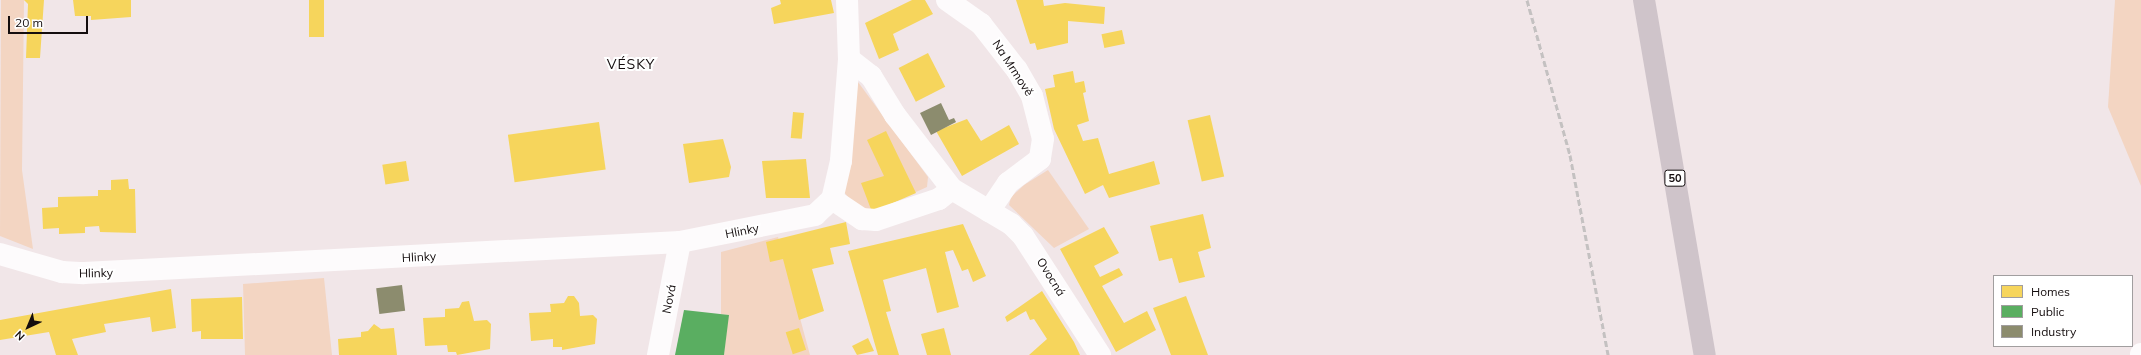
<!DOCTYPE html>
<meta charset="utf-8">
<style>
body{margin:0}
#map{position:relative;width:2141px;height:355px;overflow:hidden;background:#f1e6e8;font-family:Mulish,sans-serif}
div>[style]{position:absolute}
.green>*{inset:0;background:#f3d5c2}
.homes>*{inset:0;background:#f6d55c;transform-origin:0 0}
.public>*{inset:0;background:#5aae61}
.industry>*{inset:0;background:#8c8c6e;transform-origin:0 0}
.minor>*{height:22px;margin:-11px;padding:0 11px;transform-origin:11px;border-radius:11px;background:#fdfbfc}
.major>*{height:22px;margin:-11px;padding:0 11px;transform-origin:11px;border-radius:11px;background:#cfc4ca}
.rail>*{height:3px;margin-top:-1.5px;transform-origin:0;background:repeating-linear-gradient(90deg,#c4c1c1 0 6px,transparent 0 9px)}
span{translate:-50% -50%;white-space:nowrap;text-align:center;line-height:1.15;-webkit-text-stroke:4px #fff;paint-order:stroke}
.shield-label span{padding:1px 3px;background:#fff;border:1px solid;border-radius:3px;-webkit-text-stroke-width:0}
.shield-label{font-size:11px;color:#140d0e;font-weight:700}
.street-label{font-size:12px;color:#140d0e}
.quarter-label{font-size:14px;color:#140d0e;letter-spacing:1px}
.legend{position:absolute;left:1993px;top:275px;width:140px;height:72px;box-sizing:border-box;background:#fff;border:1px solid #a19e9f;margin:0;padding:5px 7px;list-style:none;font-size:12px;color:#140d0e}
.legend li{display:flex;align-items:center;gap:8px;height:20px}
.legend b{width:20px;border:1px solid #a19e9f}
.north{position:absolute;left:8px;top:307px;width:40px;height:40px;-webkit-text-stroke:3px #fff;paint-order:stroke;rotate:224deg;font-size:11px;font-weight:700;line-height:16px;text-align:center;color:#140d0e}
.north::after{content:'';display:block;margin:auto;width:14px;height:18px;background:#140d0e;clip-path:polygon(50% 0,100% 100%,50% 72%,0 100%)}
.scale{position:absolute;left:8px;top:16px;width:80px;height:18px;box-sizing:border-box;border:2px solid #140d0e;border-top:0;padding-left:5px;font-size:12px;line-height:14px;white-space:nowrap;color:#140d0e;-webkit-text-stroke:3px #fff;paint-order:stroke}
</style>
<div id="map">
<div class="green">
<div style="clip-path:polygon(1px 0,24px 0,22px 170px,33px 249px,0 236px)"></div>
<div style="clip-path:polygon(2115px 0,2141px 0,2141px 186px,2108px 107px)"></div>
<div style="clip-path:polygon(858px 82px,928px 177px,927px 187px,872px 212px,854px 205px,844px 192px)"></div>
<div style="clip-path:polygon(1048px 170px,1089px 229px,1054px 248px,1009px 205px,1011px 197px,1024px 185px)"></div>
<div style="clip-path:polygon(778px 237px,810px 355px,724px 355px,728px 315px,721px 314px,721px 252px)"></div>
<div style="clip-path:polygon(324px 278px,332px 355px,245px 355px,243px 284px)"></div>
</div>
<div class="homes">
<div style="clip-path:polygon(24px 0,44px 0,40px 58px,26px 58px,28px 4px)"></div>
<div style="clip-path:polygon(73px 0,131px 0,131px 17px,91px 20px,91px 16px,75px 16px)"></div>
<div style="left:309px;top:0;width:15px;height:37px"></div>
<div style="clip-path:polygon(780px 0,831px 0,834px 13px,774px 24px,771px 8px,781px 4px)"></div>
<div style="clip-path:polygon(912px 0,925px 0,933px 14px,893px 34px,899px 50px,879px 59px,865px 23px)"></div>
<div style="clip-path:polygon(1016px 0,1043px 0,1044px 6px,1065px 3px,1105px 7px,1104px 24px,1068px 21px,1068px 43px,1037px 50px,1035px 43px,1030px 44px)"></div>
<div style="left:1122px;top:30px;width:14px;height:21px;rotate:78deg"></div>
<div style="left:928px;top:53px;width:38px;height:33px;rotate:63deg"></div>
<div style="clip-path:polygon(1073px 71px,1075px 83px,1084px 81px,1086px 92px,1083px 93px,1089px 121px,1077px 125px,1083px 141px,1098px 138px,1109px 174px,1154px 161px,1160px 184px,1109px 198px,1103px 185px,1085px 194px,1054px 129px,1045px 89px,1055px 87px,1053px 75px)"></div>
<div style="left:793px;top:112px;width:11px;height:26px;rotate:5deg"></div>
<div style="left:1210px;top:115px;width:63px;height:23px;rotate:77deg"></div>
<div style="clip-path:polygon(967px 119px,981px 141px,1009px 125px,1019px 144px,962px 176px,936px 131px)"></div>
<div style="left:599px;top:122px;width:48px;height:92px;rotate:82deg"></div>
<div style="clip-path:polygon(886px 131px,916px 193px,872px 212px,861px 183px,884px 176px,867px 140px)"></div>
<div style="clip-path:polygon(723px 139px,731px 167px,729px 177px,689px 183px,683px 144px)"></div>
<div style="clip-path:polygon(806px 159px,810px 198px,766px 198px,762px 161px)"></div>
<div style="left:406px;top:161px;width:20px;height:24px;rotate:81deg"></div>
<div style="clip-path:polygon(128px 179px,129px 189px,135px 189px,136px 233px,100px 232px,99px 226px,85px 227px,85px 233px,59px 234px,59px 228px,43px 229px,42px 208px,58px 207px,58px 197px,98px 196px,98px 190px,111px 190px,111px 180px)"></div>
<div style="clip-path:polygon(1203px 214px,1211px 248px,1198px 252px,1205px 277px,1179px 283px,1172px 258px,1159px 261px,1150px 226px)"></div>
<div style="clip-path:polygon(846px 222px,850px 244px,830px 248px,834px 264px,812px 269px,824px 311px,799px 320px,783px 259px,770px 262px,766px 242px)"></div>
<div style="clip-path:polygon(963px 224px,986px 276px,973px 282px,968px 269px,962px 271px,953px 250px,945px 252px,959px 307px,937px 313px,926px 268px,883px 280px,891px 311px,886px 312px,899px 355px,878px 355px,848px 251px)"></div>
<div style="clip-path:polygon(1104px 227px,1119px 253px,1094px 266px,1100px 277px,1119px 268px,1123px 275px,1102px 286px,1124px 323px,1147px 311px,1156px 330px,1116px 352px,1060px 249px)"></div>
<div style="clip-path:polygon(171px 289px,176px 328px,152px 332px,150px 317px,104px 324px,106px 332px,72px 339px,78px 355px,56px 355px,49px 332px,0 340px,0 320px)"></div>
<div style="clip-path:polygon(1042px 291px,1074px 342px,1080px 355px,1029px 355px,1047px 339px,1034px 319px,1030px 320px,1026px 311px,1007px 322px,1005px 317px)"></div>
<div style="clip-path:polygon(568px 296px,574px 296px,579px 303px,580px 316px,593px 315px,597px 319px,595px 344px,562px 350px,562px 347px,553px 347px,553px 339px,531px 341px,529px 313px,551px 312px,550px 304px,564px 303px)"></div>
<div style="clip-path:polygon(1186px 296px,1208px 355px,1171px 355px,1153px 308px)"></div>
<div style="clip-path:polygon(242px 297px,243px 339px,201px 339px,201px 331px,192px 332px,191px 299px)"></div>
<div style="clip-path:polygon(469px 301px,474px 321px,487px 320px,491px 324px,490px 349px,457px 355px,456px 352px,448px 352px,447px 345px,425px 346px,423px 318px,445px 317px,445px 309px,459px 308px,462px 302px)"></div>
<div style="clip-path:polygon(374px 324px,381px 329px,394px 328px,397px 355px,339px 355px,338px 339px,361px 337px,361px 332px,368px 331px)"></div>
<div style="left:799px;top:328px;width:23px;height:14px;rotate:72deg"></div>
<div style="clip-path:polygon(944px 328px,951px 355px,927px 355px,921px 334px)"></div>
<div style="clip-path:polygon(868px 338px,874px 351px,857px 355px,852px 346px)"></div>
</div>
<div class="public">
<div style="clip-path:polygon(684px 310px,729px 315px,724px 355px,675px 355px)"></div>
</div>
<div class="industry">
<div style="clip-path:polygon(941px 103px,949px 120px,954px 118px,956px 122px,931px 135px,920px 113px)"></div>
<div style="left:402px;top:285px;width:26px;height:26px;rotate:83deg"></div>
</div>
<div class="minor">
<div style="left:847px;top:0;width:59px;rotate:88.1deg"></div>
<div style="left:849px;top:59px;width:102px;rotate:94.5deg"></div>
<div style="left:841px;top:161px;width:39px;rotate:103deg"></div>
<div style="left:832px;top:199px;width:36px;rotate:34deg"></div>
<div style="left:862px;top:219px;width:14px;rotate:4deg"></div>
<div style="left:876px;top:220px;width:66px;rotate:-18.4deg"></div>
<div style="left:939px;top:199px;width:16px;rotate:-38deg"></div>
<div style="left:947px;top:0;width:42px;rotate:35.2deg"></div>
<div style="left:981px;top:24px;width:58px;rotate:52deg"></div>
<div style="left:1017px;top:70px;width:30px;rotate:60deg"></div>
<div style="left:1032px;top:96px;width:44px;rotate:75.7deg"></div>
<div style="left:1043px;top:139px;width:20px;rotate:99deg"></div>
<div style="left:1040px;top:159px;width:40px;rotate:143deg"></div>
<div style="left:1008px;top:183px;width:34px;rotate:124deg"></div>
<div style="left:849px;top:59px;width:28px;rotate:38deg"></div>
<div style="left:871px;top:76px;width:46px;rotate:58.4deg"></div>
<div style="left:895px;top:115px;width:93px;rotate:52.4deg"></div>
<div style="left:952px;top:189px;width:69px;rotate:30.7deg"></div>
<div style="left:1011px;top:224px;width:17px;rotate:45deg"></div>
<div style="left:1023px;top:236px;width:142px;rotate:57.1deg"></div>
<div style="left:0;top:254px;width:65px;rotate:16.2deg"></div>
<div style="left:62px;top:272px;width:22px;rotate:3deg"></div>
<div style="left:84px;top:273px;width:597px;rotate:-2.98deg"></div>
<div style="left:680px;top:242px;width:138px;rotate:-11.3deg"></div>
<div style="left:815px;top:215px;width:23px;rotate:-43deg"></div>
<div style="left:658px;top:355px;width:115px;rotate:-79deg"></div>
<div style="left:2141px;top:355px;width:1px;rotate:-90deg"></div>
</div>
<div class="major">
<div style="left:1644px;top:0;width:360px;rotate:80.3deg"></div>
</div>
<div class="rail">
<div style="left:1527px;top:0;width:161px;rotate:74.5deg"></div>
<div style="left:1570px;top:155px;width:204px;rotate:79.2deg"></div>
</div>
<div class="shield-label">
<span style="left:1675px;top:178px">50</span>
</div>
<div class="street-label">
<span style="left:1013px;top:68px;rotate:57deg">Na Mrmově</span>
<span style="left:742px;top:231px;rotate:-11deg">Hlinky</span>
<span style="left:419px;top:257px;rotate:-3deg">Hlinky</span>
<span style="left:96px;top:273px;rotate:-1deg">Hlinky</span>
<span style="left:1051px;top:277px;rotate:58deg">Ovocná</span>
<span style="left:669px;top:299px;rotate:-79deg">Nová</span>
</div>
<div class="quarter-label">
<span style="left:631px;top:64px">VÉSKY</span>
</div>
<ul class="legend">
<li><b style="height:11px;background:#f6d55c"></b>Homes</li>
<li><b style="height:11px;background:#5aae61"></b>Public</li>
<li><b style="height:11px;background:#8c8c6e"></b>Industry</li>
</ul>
<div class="north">N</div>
<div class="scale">20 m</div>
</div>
